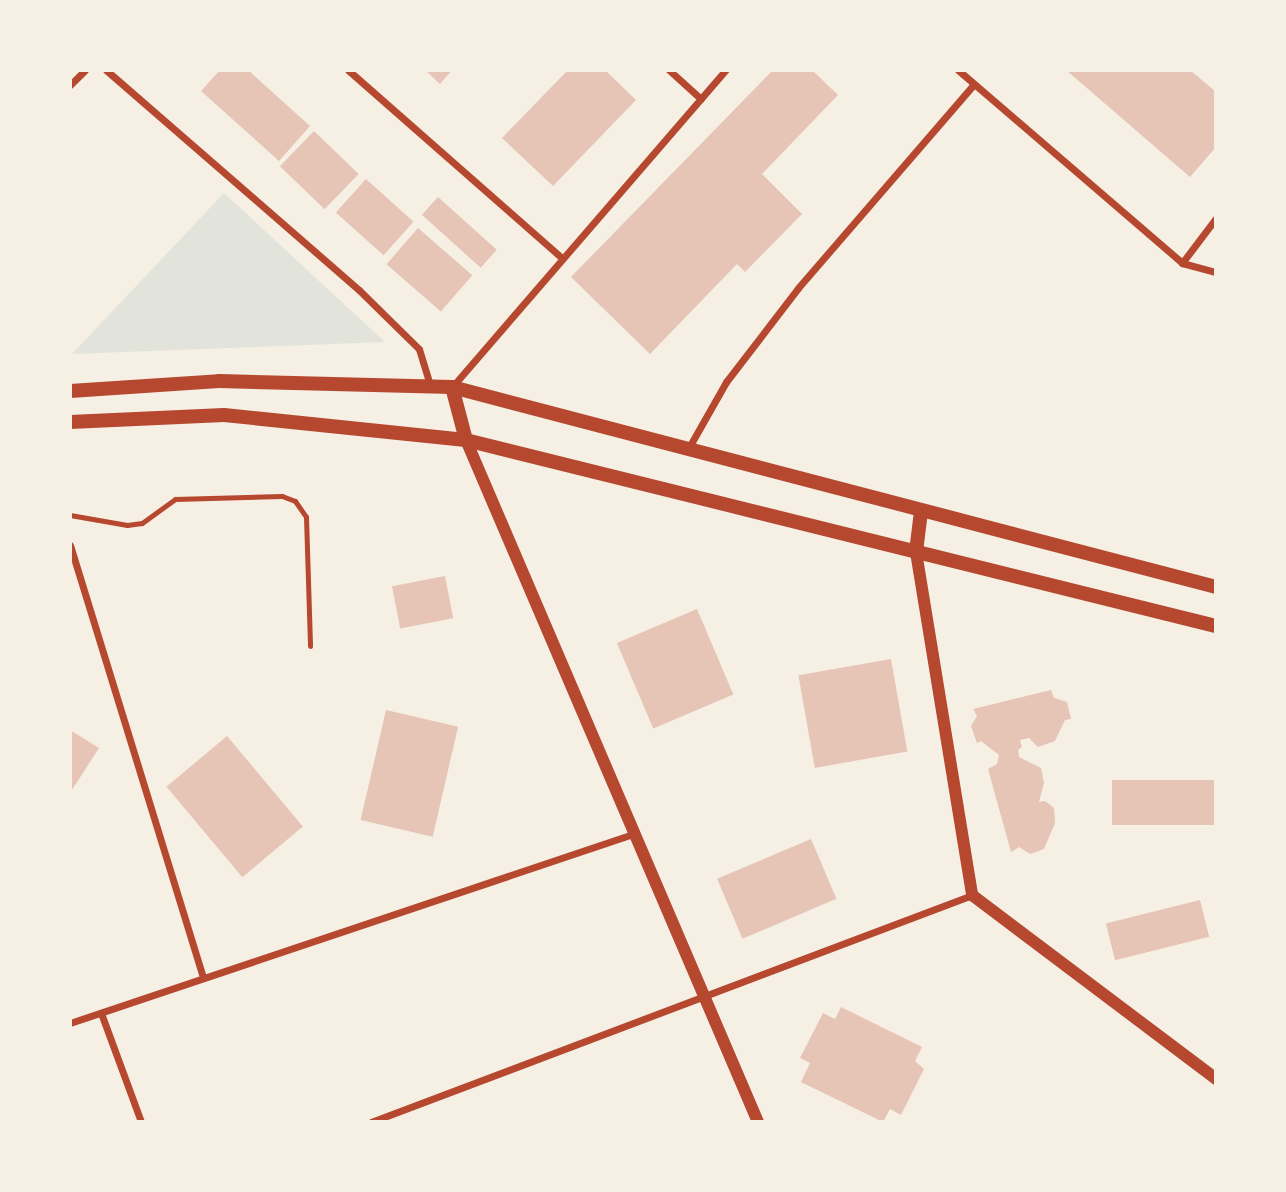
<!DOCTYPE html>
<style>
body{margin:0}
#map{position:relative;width:1286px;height:1192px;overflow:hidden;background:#f6efe4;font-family:"Source Sans 3",sans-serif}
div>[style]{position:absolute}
.green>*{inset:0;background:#e2e4dc}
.building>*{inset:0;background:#e6c5b7;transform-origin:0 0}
.service>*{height:5px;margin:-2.5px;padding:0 2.5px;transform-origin:2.5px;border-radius:2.5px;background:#b5482f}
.minor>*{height:7px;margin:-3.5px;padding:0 3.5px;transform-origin:3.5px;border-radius:3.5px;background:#b5482f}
.tertiary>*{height:12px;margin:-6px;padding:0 6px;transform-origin:6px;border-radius:6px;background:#b5482f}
.secondary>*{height:14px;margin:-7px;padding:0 7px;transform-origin:7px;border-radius:7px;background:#b5482f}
span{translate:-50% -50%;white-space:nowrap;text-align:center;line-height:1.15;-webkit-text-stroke:6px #f6efe4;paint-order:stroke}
.frame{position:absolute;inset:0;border:72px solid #f6efe4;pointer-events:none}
</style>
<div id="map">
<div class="green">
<div style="clip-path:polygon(224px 193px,385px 342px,72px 354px)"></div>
</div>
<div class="building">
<div style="clip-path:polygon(220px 70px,248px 70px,310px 126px,279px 161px,201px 91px)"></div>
<div style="clip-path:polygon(425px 70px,452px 70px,440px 84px)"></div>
<div style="clip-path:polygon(568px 70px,605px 70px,636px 100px,553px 186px,502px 138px)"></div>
<div style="clip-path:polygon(773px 70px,812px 70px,838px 95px,762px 174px,802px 214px,745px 272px,737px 264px,650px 354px,571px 277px)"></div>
<div style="clip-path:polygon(1066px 70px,1190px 70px,1216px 92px,1216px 147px,1190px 177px)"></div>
<div style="left:314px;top:131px;width:62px;height:49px;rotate:44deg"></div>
<div style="left:366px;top:179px;width:64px;height:45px;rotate:42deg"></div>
<div style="left:438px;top:197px;width:79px;height:24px;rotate:42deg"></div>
<div style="left:418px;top:228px;width:72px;height:48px;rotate:41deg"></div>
<div style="left:445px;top:576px;width:43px;height:54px;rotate:79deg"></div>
<div style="left:697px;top:609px;width:93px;height:87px;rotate:67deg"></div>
<div style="left:891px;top:659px;width:94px;height:94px;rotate:80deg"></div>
<div style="clip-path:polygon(1051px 690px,1054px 698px,1067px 702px,1071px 719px,1065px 720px,1055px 741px,1038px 747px,1029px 738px,1020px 740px,1022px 747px,1018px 750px,1019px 757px,1041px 768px,1044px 783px,1039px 802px,1045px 801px,1054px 808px,1055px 823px,1044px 849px,1030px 854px,1019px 847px,1011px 852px,988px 769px,997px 764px,999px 755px,981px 741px,977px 743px,971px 726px,977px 716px,973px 709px)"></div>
<div style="left:386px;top:710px;width:74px;height:113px;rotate:13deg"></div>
<div style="clip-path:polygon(70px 730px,99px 748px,70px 793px)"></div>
<div style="left:227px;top:736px;width:118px;height:79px;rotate:50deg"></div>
<div style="left:1216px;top:780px;width:45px;height:104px;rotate:90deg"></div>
<div style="left:811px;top:839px;width:65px;height:102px;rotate:67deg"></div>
<div style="left:1200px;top:900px;width:38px;height:97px;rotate:76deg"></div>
<div style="clip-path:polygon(841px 1007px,922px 1047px,915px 1061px,924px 1069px,901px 1115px,890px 1109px,883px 1122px,801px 1082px,810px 1063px,800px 1058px,823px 1013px,835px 1019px)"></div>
</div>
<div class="service">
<div style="left:70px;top:515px;width:58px;rotate:10deg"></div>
<div style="left:127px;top:525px;width:15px;rotate:-8deg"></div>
<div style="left:142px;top:523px;width:41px;rotate:-36deg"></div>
<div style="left:175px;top:499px;width:107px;rotate:-1.6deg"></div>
<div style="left:282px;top:496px;width:14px;rotate:21deg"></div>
<div style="left:295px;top:501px;width:19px;rotate:55deg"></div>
<div style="left:306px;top:517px;width:129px;rotate:88.2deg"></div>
</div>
<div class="minor">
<div style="left:106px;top:70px;width:335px;rotate:41deg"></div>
<div style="left:359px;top:290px;width:84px;rotate:44.5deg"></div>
<div style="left:419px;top:349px;width:39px;rotate:73deg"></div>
<div style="left:348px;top:70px;width:283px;rotate:41.3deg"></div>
<div style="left:669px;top:70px;width:43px;rotate:42.2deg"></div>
<div style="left:958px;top:70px;width:296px;rotate:40.7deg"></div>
<div style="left:1182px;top:263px;width:56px;rotate:-52.9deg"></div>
<div style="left:70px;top:85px;width:21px;rotate:-45deg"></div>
<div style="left:1182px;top:263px;width:35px;rotate:15deg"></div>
<div style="left:452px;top:387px;width:419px;rotate:-49.2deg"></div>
<div style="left:688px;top:449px;width:77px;rotate:-60.4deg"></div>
<div style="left:726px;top:382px;width:118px;rotate:-52.5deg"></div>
<div style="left:798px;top:288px;width:269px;rotate:-49.2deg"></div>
<div style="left:70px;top:545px;width:453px;rotate:72.9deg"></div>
<div style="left:101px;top:1013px;width:116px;rotate:69.8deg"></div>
<div style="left:70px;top:1023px;width:597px;rotate:-18.56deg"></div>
<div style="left:371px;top:1122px;width:642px;rotate:-20.69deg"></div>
</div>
<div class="tertiary">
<div style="left:466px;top:440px;width:742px;rotate:66.82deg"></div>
<div style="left:916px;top:552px;width:348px;rotate:80.7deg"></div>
<div style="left:972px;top:895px;width:306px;rotate:37deg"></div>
</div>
<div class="secondary">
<div style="left:452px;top:387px;width:55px;rotate:75.2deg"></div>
<div style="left:70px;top:391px;width:149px;rotate:-3.8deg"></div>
<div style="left:219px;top:381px;width:233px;rotate:1.5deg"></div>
<div style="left:452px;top:387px;width:790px;rotate:14.67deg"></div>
<div style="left:70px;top:422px;width:154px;rotate:-2.6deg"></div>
<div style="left:224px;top:415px;width:243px;rotate:5.9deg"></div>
<div style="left:466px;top:440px;width:773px;rotate:13.93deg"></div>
<div style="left:916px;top:552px;width:41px;rotate:-83deg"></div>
</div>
<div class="frame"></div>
</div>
